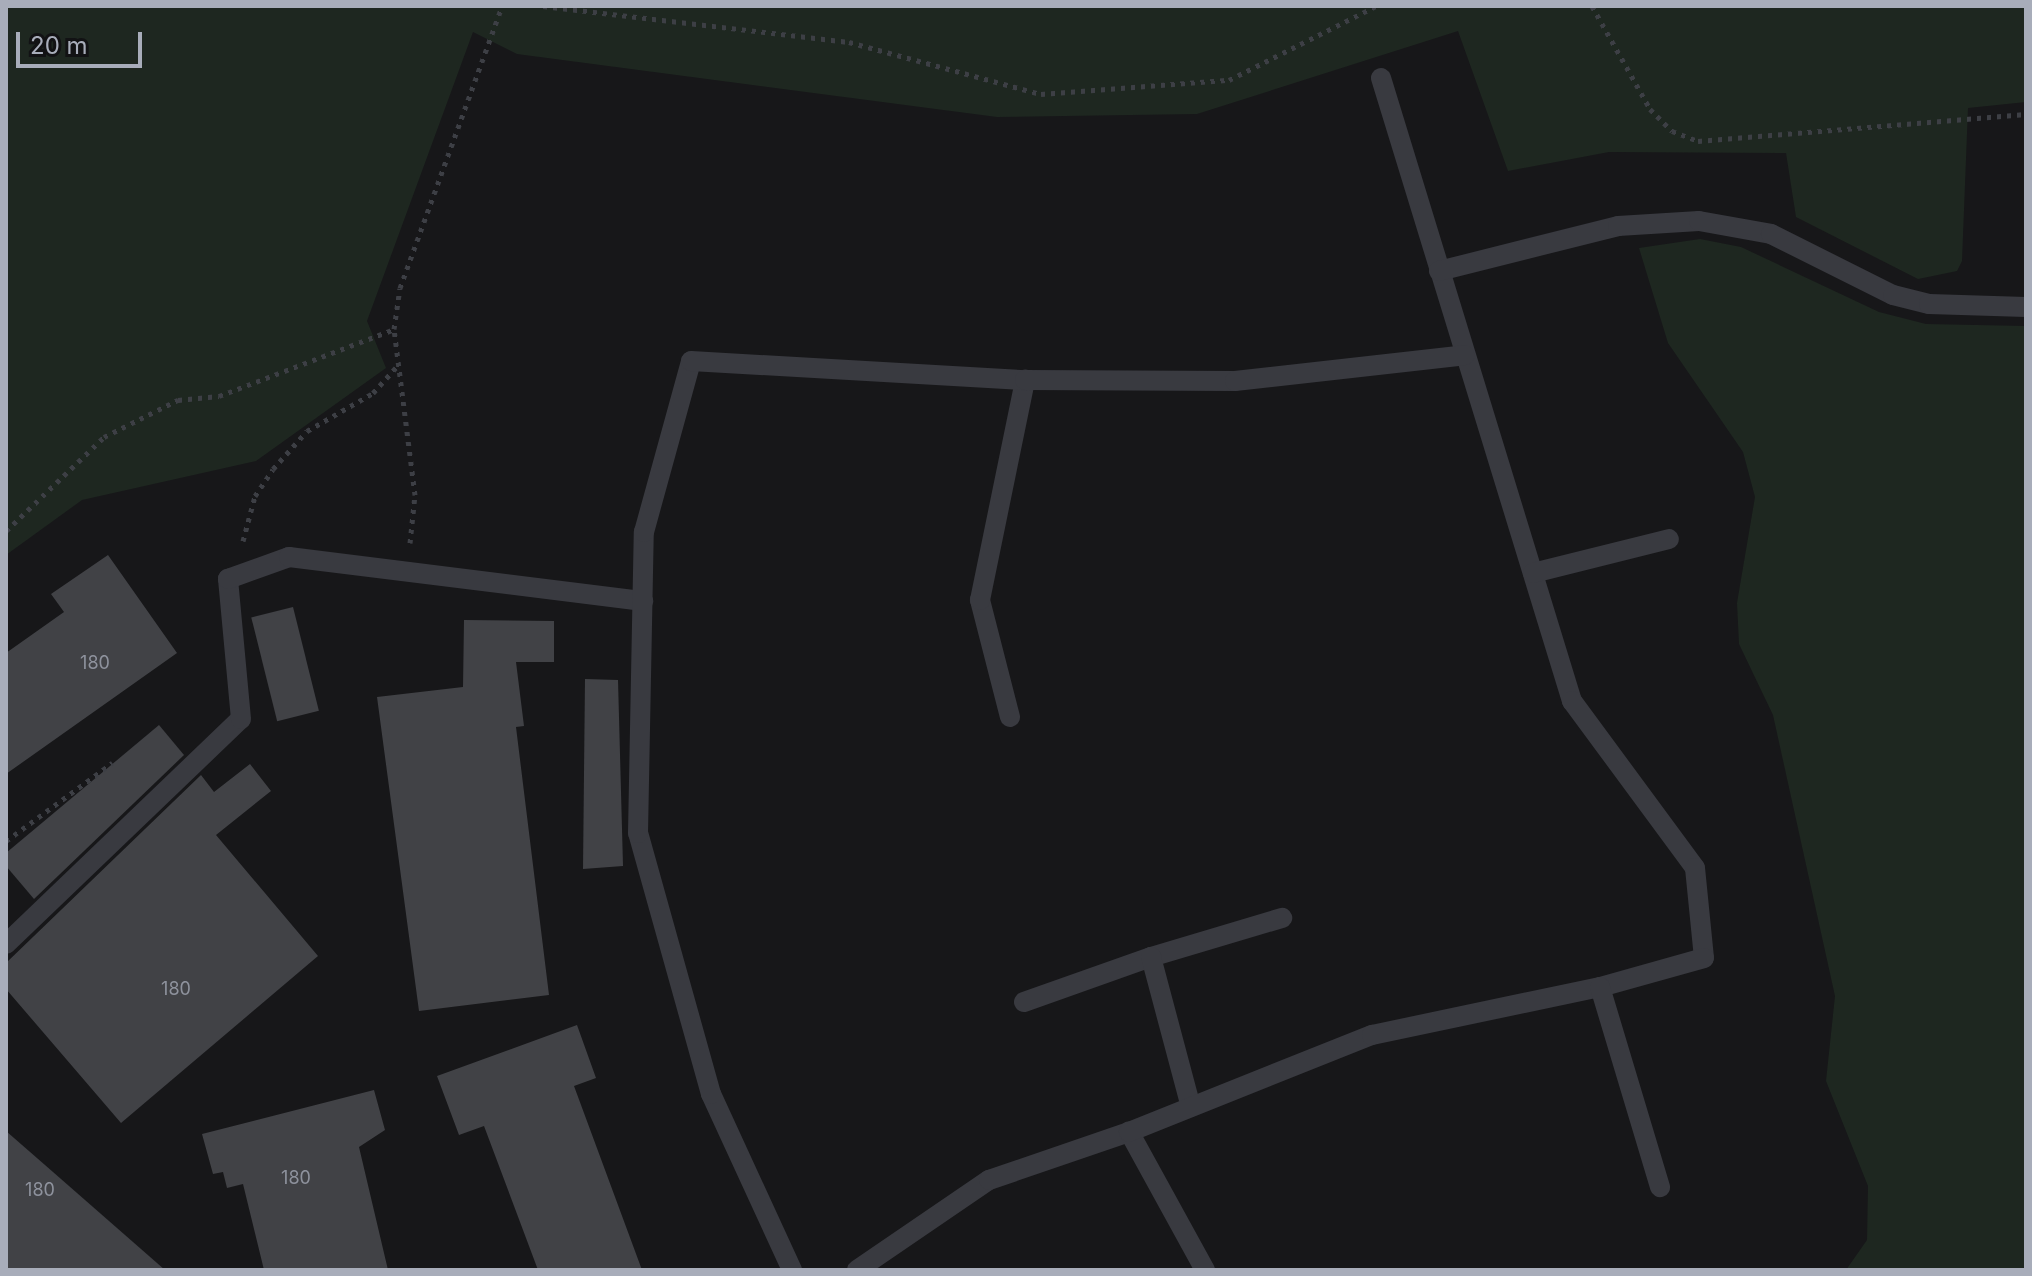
<!DOCTYPE html>
<style>
body{margin:0}
#map{position:relative;width:2032px;height:1276px;overflow:hidden;background:#171719;font-family:Inter,sans-serif}
div>[style]{position:absolute}
.green>*{inset:0;background:#1e2720}
.building>*{inset:0;background:#414246;transform-origin:0 0}
.path>*{height:5px;margin-top:-2.5px;transform-origin:0;background:repeating-linear-gradient(90deg,#3d3f45 0 4px,transparent 0 10px)}
.service>*{height:20px;margin:-10px;padding:0 10px;transform-origin:10px;border-radius:10px;background:#393a40}
span{translate:-50% -50%;white-space:nowrap;text-align:center;line-height:1.15;-webkit-text-stroke:7px #121214;paint-order:stroke}
.number-label{font-size:18px;color:#8e929d}
.number-label span{-webkit-text-stroke-width:0}
.frame{position:absolute;inset:0;border:8px solid #a8adba;pointer-events:none}
.scale{position:absolute;left:16px;top:32px;width:126px;height:36px;box-sizing:border-box;border:4px solid #a8adba;border-top:0;padding-left:10px;font-size:24px;line-height:28px;white-space:nowrap;color:#a8adba;-webkit-text-stroke:6px #121214;paint-order:stroke}
</style>
<div id="map">
<div class="green">
<div style="clip-path:polygon(6px 6px,2026px 6px,2026px 102px,1968px 108px,1962px 261px,1957px 271px,1918px 279px,1796px 217px,1786px 153px,1609px 152px,1508px 171px,1458px 31px,1197px 114px,997px 117px,517px 54px,473px 32px,367px 321px,386px 368px,256px 461px,82px 500px,6px 555px)"></div>
<div style="clip-path:polygon(1700px 239px,1741px 247px,1879px 312px,1926px 324px,2026px 326px,2026px 1270px,1846px 1270px,1867px 1240px,1868px 1186px,1826px 1081px,1835px 996px,1773px 715px,1739px 644px,1737px 603px,1755px 497px,1743px 452px,1668px 343px,1639px 248px)"></div>
</div>
<div class="building">
<div style="clip-path:polygon(108px 555px,177px 653px,6px 774px,6px 653px,64px 612px,51px 594px)"></div>
<div style="left:293px;top:607px;width:107px;height:43px;rotate:76deg"></div>
<div style="clip-path:polygon(464px 620px,554px 621px,554px 662px,516px 662px,524px 726px,516px 727px,549px 995px,419px 1011px,377px 697px,463px 687px)"></div>
<div style="clip-path:polygon(585px 679px,618px 680px,623px 866px,583px 869px)"></div>
<div style="clip-path:polygon(159px 725px,184px 755px,34px 899px,6px 866px,6px 853px)"></div>
<div style="clip-path:polygon(250px 764px,271px 791px,216px 835px,318px 956px,121px 1123px,6px 989px,6px 963px,201px 775px,214px 792px)"></div>
<div style="clip-path:polygon(577px 1025px,596px 1078px,574px 1086px,642px 1270px,538px 1270px,484px 1126px,459px 1135px,437px 1076px)"></div>
<div style="clip-path:polygon(374px 1090px,385px 1130px,359px 1147px,388px 1270px,264px 1270px,243px 1184px,227px 1188px,223px 1172px,213px 1174px,202px 1134px)"></div>
<div style="clip-path:polygon(6px 1131px,53px 1172px,165px 1270px,6px 1270px)"></div>
</div>
<div class="path">
<div style="left:543px;top:6px;width:308px;rotate:6.7deg"></div>
<div style="left:849px;top:42px;width:199px;rotate:15.2deg"></div>
<div style="left:1041px;top:94px;width:189px;rotate:-4.3deg"></div>
<div style="left:1229px;top:80px;width:165px;rotate:-26.7deg"></div>
<div style="left:1592px;top:6px;width:118px;rotate:60.6deg"></div>
<div style="left:1650px;top:109px;width:31px;rotate:45deg"></div>
<div style="left:1672px;top:131px;width:28px;rotate:21deg"></div>
<div style="left:1698px;top:141px;width:329px;rotate:-4.7deg"></div>
<div style="left:6px;top:531px;width:136px;rotate:-43.8deg"></div>
<div style="left:104px;top:437px;width:83px;rotate:-26.6deg"></div>
<div style="left:178px;top:400px;width:41px;rotate:-5.6deg"></div>
<div style="left:219px;top:396px;width:187px;rotate:-20.9deg"></div>
<div style="left:243px;top:541px;width:47px;rotate:-75.1deg"></div>
<div style="left:255px;top:496px;width:32px;rotate:-56deg"></div>
<div style="left:273px;top:469px;width:51px;rotate:-48.2deg"></div>
<div style="left:307px;top:431px;width:76px;rotate:-29.9deg"></div>
<div style="left:373px;top:393px;width:40px;rotate:-48deg"></div>
<div style="left:410px;top:543px;width:48px;rotate:-84.1deg"></div>
<div style="left:415px;top:495px;width:167px;rotate:-97.2deg"></div>
<div style="left:394px;top:329px;width:41px;rotate:-81.7deg"></div>
<div style="left:400px;top:288px;width:300px;rotate:-70.1deg"></div>
<div style="left:6px;top:841px;width:132px;rotate:-36.3deg"></div>
</div>
<div class="service">
<div style="left:1381px;top:78px;width:652px;rotate:72.96deg"></div>
<div style="left:1572px;top:701px;width:207px;rotate:53.6deg"></div>
<div style="left:1695px;top:868px;width:90px;rotate:84.3deg"></div>
<div style="left:1704px;top:958px;width:108px;rotate:164.4deg"></div>
<div style="left:1439px;top:271px;width:185px;rotate:-14.1deg"></div>
<div style="left:1618px;top:226px;width:81px;rotate:-3.5deg"></div>
<div style="left:1699px;top:221px;width:73px;rotate:10.2deg"></div>
<div style="left:1771px;top:234px;width:136px;rotate:26.6deg"></div>
<div style="left:1893px;top:295px;width:37px;rotate:14deg"></div>
<div style="left:1929px;top:304px;width:97px;rotate:1.8deg"></div>
<div style="left:1533px;top:573px;width:140px;rotate:-14deg"></div>
<div style="left:1010px;top:717px;width:121px;rotate:-104.4deg"></div>
<div style="left:980px;top:600px;width:225px;rotate:-78.4deg"></div>
<div style="left:6px;top:944px;width:325px;rotate:-43.8deg"></div>
<div style="left:241px;top:719px;width:141px;rotate:-95.3deg"></div>
<div style="left:228px;top:579px;width:65px;rotate:-19.8deg"></div>
<div style="left:289px;top:557px;width:357px;rotate:7.1deg"></div>
<div style="left:1151px;top:957px;width:137px;rotate:-16.6deg"></div>
<div style="left:1024px;top:1002px;width:135px;rotate:-19.5deg"></div>
<div style="left:1151px;top:957px;width:155px;rotate:75.1deg"></div>
<div style="left:792px;top:1270px;width:194px;rotate:-114.7deg"></div>
<div style="left:711px;top:1094px;width:271px;rotate:-105.6deg"></div>
<div style="left:638px;top:833px;width:301px;rotate:-88.9deg"></div>
<div style="left:644px;top:532px;width:177px;rotate:-74.6deg"></div>
<div style="left:691px;top:361px;width:335px;rotate:3.3deg"></div>
<div style="left:1025px;top:380px;width:210px;rotate:0.3deg"></div>
<div style="left:1235px;top:381px;width:231px;rotate:-6.4deg"></div>
<div style="left:857px;top:1270px;width:160px;rotate:-34.3deg"></div>
<div style="left:989px;top:1180px;width:148px;rotate:-18.9deg"></div>
<div style="left:1205px;top:1270px;width:158px;rotate:-118.8deg"></div>
<div style="left:1129px;top:1132px;width:262px;rotate:-21.8deg"></div>
<div style="left:1372px;top:1035px;width:233px;rotate:-11.9deg"></div>
<div style="left:1600px;top:987px;width:209px;rotate:73.3deg"></div>
</div>
<div class="number-label">
<span style="left:95px;top:663px">180</span>
<span style="left:176px;top:989px">180</span>
<span style="left:296px;top:1178px">180</span>
<span style="left:40px;top:1190px">180</span>
</div>
<div class="frame"></div>
<div class="scale">20 m</div>
</div>
